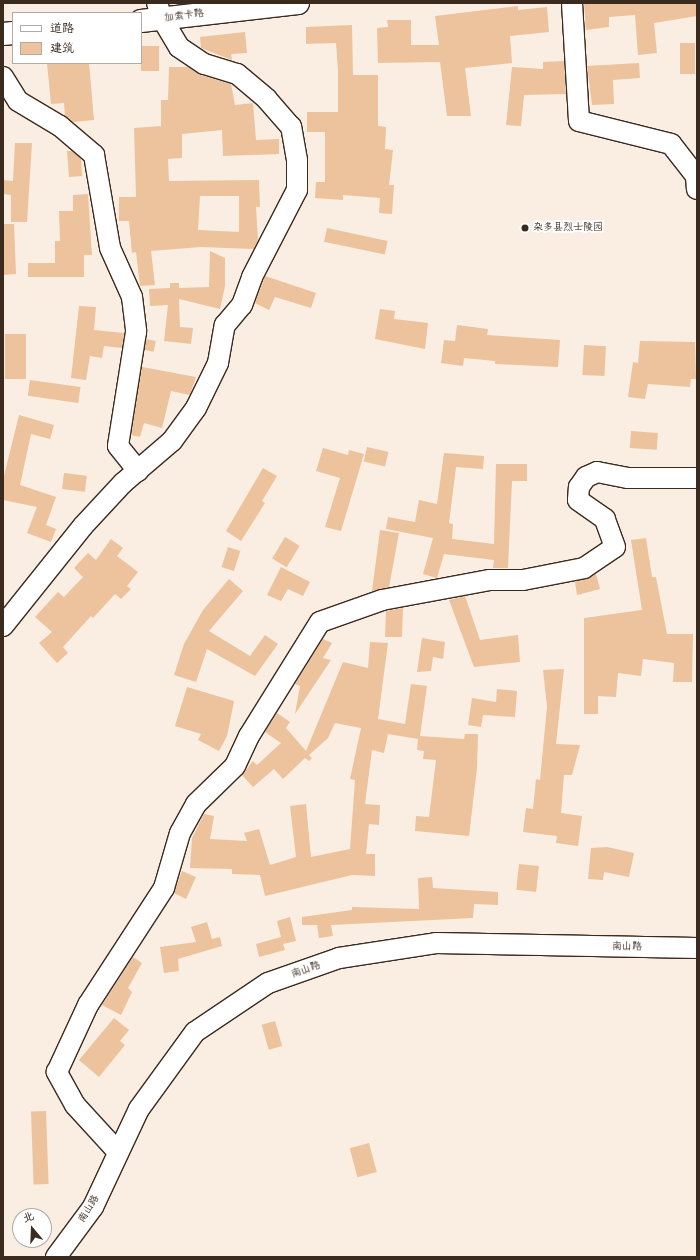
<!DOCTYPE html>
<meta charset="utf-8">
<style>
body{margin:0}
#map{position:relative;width:700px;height:1260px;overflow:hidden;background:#faede2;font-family:Kalam,"LXGW WenKai TC",sans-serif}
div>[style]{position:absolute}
.building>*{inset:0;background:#edc39d;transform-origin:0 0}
.roads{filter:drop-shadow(1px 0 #3b2a1e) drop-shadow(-1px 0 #3b2a1e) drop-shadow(0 1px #3b2a1e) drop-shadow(0 -1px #3b2a1e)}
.minor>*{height:20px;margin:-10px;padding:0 10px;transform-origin:10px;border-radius:10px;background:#fff}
.major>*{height:22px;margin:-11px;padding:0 11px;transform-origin:11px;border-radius:11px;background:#fff}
.dots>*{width:11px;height:11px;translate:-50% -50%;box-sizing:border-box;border:2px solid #fff;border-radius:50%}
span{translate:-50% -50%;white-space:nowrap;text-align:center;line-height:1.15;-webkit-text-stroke:4px #fff;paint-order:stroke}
.street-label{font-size:10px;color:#3b2a1e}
.poi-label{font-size:10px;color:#3b2a1e}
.left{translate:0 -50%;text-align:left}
.frame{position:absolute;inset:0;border:4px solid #3b2a1e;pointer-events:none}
.legend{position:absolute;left:12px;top:12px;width:130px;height:52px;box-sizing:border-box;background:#fff;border:1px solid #b1aaa5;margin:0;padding:5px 7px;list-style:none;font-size:12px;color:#3b2a1e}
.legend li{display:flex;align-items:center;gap:8px;height:20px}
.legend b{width:20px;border:1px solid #b1aaa5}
.north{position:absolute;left:12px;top:1208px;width:40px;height:40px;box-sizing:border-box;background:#fff;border:1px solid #b1aaa5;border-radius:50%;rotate:341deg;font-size:11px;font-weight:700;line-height:16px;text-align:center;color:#3b2a1e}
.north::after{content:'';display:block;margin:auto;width:14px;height:18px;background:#3b2a1e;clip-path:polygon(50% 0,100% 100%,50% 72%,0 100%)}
</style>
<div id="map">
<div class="building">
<div style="clip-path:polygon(584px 3px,697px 3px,697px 16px,654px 23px,657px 53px,638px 55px,635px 15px,609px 17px,609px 27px,586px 30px)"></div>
<div style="clip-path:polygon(518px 6px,518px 10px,547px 7px,549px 32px,510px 36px,512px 63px,465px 68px,471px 116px,447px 116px,440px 62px,378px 63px,377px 28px,388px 27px,387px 20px,411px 20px,411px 45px,439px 45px,435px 16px)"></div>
<div style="clip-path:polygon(352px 25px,353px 75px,378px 75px,378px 126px,386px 127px,385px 149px,393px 150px,389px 185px,394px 185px,392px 214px,379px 213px,380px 198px,343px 195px,343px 200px,315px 198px,316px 182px,325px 182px,325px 132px,307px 132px,307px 112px,338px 112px,338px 70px,336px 43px,306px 44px,306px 27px)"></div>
<div style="clip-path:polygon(245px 32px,247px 53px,231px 54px,232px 60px,201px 48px,200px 37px)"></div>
<div style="left:680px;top:43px;width:15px;height:31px"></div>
<div style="left:141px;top:46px;width:18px;height:25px"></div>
<div style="clip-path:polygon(564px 61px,566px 94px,524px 95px,521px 126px,506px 125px,512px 67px,543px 69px,543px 62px)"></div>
<div style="clip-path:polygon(47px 63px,89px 63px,94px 120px,73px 122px,65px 116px,64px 103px,51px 104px)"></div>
<div style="clip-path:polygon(639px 63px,640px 78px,613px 80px,614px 104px,592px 105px,587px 66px)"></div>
<div style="clip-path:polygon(evenodd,169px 67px,188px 67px,201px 75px,231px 84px,235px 105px,253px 103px,256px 140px,279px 139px,279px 154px,223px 156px,222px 130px,182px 134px,182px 158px,168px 159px,169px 181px,259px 180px,260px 207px,256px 207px,258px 241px,254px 249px,201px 247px,151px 251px,155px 285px,140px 286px,136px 252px,132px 253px,129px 221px,119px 221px,119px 197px,136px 197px,134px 128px,161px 126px,161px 100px,168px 100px,169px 67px,200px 196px,239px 196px,239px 232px,198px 230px,200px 196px)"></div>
<div style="clip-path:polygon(15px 143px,32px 143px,27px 222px,11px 222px,11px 195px,3px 194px,3px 180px,13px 181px)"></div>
<div style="clip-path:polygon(67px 151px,72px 151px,81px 159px,82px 176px,69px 177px)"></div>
<div style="clip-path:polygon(88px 194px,92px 255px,84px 255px,84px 277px,28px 277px,28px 263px,55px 263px,55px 241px,60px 241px,59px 211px,73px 211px,73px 195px)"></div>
<div style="clip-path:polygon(3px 224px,14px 224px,16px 274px,3px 275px)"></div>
<div style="left:327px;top:228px;width:62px;height:14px;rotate:12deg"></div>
<div style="clip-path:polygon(210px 251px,225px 258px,225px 286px,220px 309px,179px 299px,180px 327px,193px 328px,191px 344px,164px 341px,168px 305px,150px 306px,149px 289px,170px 288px,170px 283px,179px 283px,179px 288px,209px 287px)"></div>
<div style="clip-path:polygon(265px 276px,316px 293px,311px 308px,275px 297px,269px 310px,255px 303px)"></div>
<div style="clip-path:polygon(79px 306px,96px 307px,94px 330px,124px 333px,122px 348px,104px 346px,102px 358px,90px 356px,86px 380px,71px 378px)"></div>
<div style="clip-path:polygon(380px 309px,395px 311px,394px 319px,428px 323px,425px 349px,375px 339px)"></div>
<div style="clip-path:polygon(457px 325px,488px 329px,487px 335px,560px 340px,558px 367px,495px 364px,495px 361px,464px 358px,463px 366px,441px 363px,444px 340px,455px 341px)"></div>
<div style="left:5px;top:334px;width:21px;height:45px"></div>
<div style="left:146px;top:339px;width:10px;height:11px;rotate:11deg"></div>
<div style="clip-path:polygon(640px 341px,695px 342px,696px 379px,691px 379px,690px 387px,648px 384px,645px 399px,628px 397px,633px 362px,638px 363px)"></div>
<div style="left:584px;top:345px;width:22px;height:30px;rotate:3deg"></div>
<div style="clip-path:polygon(142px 367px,196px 377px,190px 395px,171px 391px,162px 428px,144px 423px,140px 437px,131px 435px)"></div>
<div style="left:30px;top:380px;width:51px;height:16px;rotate:8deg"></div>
<div style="clip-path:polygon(19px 415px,54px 425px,50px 439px,31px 434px,20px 485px,56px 497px,46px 525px,56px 529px,51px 542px,27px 533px,37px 507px,3px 500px,3px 480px)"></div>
<div style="left:631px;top:431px;width:27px;height:17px;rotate:4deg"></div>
<div style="left:367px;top:447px;width:22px;height:15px;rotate:13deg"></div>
<div style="clip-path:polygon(323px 448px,348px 455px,349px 450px,364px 454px,341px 531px,325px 527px,340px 478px,316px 471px)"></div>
<div style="clip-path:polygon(444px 453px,484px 456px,483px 469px,456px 467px,449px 523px,453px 524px,452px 539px,494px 544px,496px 464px,527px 464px,527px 481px,512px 481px,508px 568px,493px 568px,494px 560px,444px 554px,437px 578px,423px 574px,433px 538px,386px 529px,388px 517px,415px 522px,419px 500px,437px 504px)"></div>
<div style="clip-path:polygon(263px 468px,277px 476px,262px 501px,265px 503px,241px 541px,226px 531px)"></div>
<div style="left:64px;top:473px;width:23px;height:16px;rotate:7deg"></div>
<div style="clip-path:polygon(380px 530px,399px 533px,389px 587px,372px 591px)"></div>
<div style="left:285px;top:537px;width:17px;height:25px;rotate:31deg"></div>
<div style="clip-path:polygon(646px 538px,652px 577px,656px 577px,667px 634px,693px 634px,692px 682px,673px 682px,674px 663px,643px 659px,641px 676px,618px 673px,616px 697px,598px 696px,598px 714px,584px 714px,584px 618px,642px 610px,631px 540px)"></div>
<div style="clip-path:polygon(111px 539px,123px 548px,117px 556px,138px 572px,127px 586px,131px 589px,121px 599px,115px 594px,93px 618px,91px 616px,63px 647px,68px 653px,57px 663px,39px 643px,52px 632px,35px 617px,58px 592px,64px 597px,83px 577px,74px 568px,88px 553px,96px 560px)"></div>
<div style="left:228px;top:547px;width:13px;height:21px;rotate:18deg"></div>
<div style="clip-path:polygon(281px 567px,310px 582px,303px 596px,288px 589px,281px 601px,267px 595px)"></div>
<div style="clip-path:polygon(596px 574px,600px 589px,577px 595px,575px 582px)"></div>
<div style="clip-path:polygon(229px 579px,243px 591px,209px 631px,250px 656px,265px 635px,278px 644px,255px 676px,207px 649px,196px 682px,174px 675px,184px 644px,203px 610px)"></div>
<div style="clip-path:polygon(465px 596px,480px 640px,518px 635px,520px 662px,474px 667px,449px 600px)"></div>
<div style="clip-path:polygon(403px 608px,402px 637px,385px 637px,386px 611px)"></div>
<div style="clip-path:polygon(422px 638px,445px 642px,443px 659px,433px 657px,431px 671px,417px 672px)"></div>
<div style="clip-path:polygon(323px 639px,332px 643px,323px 658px,331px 660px,295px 714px,300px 686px,295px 684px)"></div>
<div style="clip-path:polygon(370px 642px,388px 643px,378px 719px,405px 724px,411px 684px,427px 686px,420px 736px,464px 739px,465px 734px,478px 734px,477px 768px,469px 836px,415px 831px,416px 816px,429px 817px,436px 760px,423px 759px,424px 751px,417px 750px,418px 739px,388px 734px,384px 753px,372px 750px,365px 804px,380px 805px,379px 825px,369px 824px,366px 854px,375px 854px,375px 876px,352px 875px,265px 896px,260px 875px,232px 874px,232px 869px,190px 868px,192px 838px,204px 814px,214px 816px,210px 839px,247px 841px,244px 833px,259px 829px,270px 865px,296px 857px,290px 806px,306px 804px,311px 857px,350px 849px,355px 780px,350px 779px,361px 728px,335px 723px,328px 738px,309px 755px,312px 758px,309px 761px,305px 758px,283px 779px,274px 769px,253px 787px,242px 775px,253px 761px,257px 765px,281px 743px,265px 732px,277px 713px,290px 722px,286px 728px,306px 751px,343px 662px,368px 668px)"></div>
<div style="clip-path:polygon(564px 669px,556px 744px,580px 745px,572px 775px,564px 775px,561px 813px,582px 816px,578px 846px,556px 843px,557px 836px,523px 832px,526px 808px,533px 809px,536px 779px,540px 780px,547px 707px,543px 670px)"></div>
<div style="clip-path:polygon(187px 687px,234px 701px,227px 736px,219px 751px,198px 740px,201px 734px,175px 726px)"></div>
<div style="clip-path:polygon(497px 689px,517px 691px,515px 717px,483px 715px,481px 727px,468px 725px,472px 698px,496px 702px)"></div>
<div style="clip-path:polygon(607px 847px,634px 853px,629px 877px,604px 872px,603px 880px,588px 879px,591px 848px)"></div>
<div style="left:519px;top:864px;width:20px;height:26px;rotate:6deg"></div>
<div style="clip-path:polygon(182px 871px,196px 877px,186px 899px,174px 893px)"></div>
<div style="clip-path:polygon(432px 877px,433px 888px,498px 892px,498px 905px,474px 904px,473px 918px,331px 925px,333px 936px,319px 938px,317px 925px,302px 925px,302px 917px,352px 910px,352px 907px,419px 909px,418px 878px)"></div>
<div style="clip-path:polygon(290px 917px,296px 941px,283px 944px,285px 950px,259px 957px,256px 944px,281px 937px,277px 921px)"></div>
<div style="clip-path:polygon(207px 922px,212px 939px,220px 937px,222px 946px,178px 959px,179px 971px,164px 973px,160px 947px,196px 942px,191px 927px)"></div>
<div style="clip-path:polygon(133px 957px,142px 963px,128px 988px,132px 992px,121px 1015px,102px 1005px)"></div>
<div style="clip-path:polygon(114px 1018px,129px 1030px,120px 1041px,125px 1045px,99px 1077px,79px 1060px)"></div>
<div style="left:275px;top:1021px;width:26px;height:14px;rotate:74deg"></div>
<div style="left:46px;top:1111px;width:73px;height:15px;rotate:88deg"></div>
<div style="left:369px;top:1143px;width:30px;height:20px;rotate:75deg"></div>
</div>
<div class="roads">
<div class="minor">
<div style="left:572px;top:3px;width:118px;rotate:86.6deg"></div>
<div style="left:579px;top:121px;width:95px;rotate:14deg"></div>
<div style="left:671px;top:144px;width:41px;rotate:52deg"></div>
<div style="left:696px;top:176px;width:13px;rotate:86deg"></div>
<div style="left:3px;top:77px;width:28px;rotate:58deg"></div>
<div style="left:18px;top:101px;width:49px;rotate:30.8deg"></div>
<div style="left:60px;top:126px;width:45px;rotate:40.5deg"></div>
<div style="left:94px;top:155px;width:94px;rotate:80.2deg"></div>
<div style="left:110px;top:248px;width:54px;rotate:65.8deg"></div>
<div style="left:132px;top:297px;width:35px;rotate:83deg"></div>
<div style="left:136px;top:332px;width:115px;rotate:99deg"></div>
<div style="left:118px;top:446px;width:32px;rotate:51deg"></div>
<div style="left:3px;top:626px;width:128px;rotate:-51.3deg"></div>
<div style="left:83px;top:526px;width:59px;rotate:-47.1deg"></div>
<div style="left:123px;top:483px;width:65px;rotate:-40.6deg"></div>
<div style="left:172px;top:441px;width:41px;rotate:-54deg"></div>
<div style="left:196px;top:408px;width:50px;rotate:-63.9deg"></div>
<div style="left:218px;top:363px;width:39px;rotate:-80deg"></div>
<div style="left:225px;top:325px;width:26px;rotate:-50deg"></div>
<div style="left:242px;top:305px;width:30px;rotate:-70deg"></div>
<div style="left:252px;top:277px;width:98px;rotate:-62.7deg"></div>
<div style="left:297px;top:190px;width:30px;rotate:-90deg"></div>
<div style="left:297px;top:160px;width:34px;rotate:-100deg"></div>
<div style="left:291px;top:127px;width:37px;rotate:-131deg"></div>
<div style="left:267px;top:99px;width:39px;rotate:-140deg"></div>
<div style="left:237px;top:74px;width:34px;rotate:-163deg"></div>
<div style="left:204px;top:64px;width:30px;rotate:-146deg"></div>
<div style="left:179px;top:47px;width:33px;rotate:-121deg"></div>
<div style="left:162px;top:19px;width:17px;rotate:-107deg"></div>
<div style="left:118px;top:1152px;width:64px;rotate:-132.5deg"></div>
<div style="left:75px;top:1105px;width:38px;rotate:-119deg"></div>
<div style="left:57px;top:1072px;width:74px;rotate:-65.2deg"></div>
<div style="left:88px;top:1005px;width:140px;rotate:-57deg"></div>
<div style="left:164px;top:888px;width:57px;rotate:-73.8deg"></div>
<div style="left:180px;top:833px;width:33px;rotate:-61deg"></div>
<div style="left:196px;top:804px;width:54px;rotate:-44.3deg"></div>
<div style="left:235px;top:766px;width:33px;rotate:-65deg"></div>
<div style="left:249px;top:736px;width:134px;rotate:-58.1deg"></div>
<div style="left:320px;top:622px;width:66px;rotate:-19.5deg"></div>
<div style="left:382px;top:600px;width:110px;rotate:-10.5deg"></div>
<div style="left:490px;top:580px;width:33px"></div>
<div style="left:523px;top:580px;width:62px;rotate:-11.1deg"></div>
<div style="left:584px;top:568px;width:37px;rotate:-34deg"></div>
<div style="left:615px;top:547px;width:30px;rotate:-110deg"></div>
<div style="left:605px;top:519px;width:33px;rotate:-145deg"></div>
<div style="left:578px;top:500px;width:13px;rotate:-86deg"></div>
<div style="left:579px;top:487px;width:12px;rotate:-55deg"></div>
<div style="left:586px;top:477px;width:12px;rotate:-24deg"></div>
<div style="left:597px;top:472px;width:32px;rotate:11deg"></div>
<div style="left:628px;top:478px;width:69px"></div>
<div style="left:56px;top:1257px;width:62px;rotate:-53.5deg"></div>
<div style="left:93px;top:1207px;width:108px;rotate:-64.9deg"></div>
<div style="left:139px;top:1109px;width:95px;rotate:-54deg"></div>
<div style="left:195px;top:1032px;width:88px;rotate:-33.9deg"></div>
<div style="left:268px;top:983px;width:75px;rotate:-19.4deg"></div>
<div style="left:339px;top:958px;width:98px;rotate:-8.8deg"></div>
<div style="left:436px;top:943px;width:261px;rotate:1.1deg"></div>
</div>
<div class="major">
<div style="left:141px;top:21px;width:158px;rotate:-6.5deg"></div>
<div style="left:3px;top:34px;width:10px;rotate:-6deg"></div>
</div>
</div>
<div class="dots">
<div style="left:525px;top:228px;background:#3b2a1e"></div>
</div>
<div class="street-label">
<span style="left:184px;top:16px;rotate:-7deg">加索卡路</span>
<span style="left:627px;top:947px;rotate:1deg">南山路</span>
<span style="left:306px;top:970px;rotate:-19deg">南山路</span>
<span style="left:89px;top:1209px;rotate:-58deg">南山路</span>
</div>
<div class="poi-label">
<span class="left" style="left:533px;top:228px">杂多县烈士陵园</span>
</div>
<div class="frame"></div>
<ul class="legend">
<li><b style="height:5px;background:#fff"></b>道路</li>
<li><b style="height:11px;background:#edc39d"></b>建筑</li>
</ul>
<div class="north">北</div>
</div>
